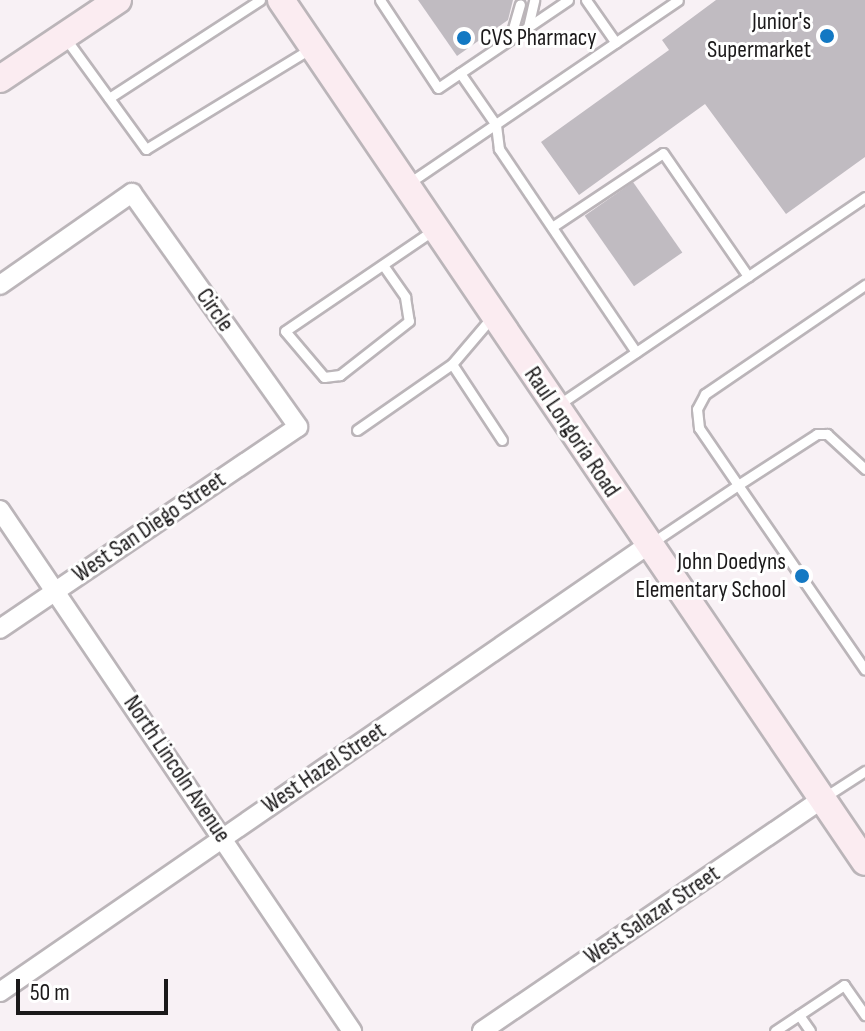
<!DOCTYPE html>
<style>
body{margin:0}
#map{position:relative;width:865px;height:1031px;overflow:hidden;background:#f8f1f5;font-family:"Sofia Sans Condensed",sans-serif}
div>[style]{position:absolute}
.building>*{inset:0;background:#c0bbc1;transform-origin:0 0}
.roads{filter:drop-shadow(2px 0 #bbb5b9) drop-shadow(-2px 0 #bbb5b9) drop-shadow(0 2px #bbb5b9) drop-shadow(0 -2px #bbb5b9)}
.service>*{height:9px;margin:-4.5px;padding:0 4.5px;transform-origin:4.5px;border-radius:4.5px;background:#fff}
.minor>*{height:18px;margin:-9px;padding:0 9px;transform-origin:9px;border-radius:9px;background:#fff}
.secondary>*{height:26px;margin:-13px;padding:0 13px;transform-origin:13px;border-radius:13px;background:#fbecf1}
.dots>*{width:22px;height:22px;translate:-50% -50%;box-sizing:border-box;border:4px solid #fff;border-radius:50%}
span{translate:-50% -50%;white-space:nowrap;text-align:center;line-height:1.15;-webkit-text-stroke:6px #fff;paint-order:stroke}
.poi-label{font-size:24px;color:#1b191a}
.right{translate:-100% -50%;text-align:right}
.left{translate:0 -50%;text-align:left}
.street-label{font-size:24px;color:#1b191a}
.scale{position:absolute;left:16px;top:979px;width:152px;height:36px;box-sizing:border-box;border:4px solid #1b191a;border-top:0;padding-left:10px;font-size:24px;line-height:28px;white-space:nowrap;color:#1b191a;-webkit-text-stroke:6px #fff;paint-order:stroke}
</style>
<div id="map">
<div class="building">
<div style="clip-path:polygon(418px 0,513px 0,508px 20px,457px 56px)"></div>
<div style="clip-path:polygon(716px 0,865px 0,865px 157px,786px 214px,705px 104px,579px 195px,541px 142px,669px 50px,662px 40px)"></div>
<div style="left:633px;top:182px;width:86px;height:59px;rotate:55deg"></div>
</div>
<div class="roads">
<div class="service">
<div style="left:380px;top:0;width:105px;rotate:56.6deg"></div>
<div style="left:438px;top:88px;width:157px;rotate:-34.1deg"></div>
<div style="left:586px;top:0;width:52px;rotate:55.1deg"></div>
<div style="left:528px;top:27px;width:28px;rotate:-77deg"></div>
<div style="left:66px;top:39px;width:136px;rotate:54deg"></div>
<div style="left:146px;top:149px;width:192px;rotate:-31.4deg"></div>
<div style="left:510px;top:39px;width:36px;rotate:-74deg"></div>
<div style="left:460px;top:73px;width:63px;rotate:55.3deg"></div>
<div style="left:496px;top:125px;width:24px;rotate:83deg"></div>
<div style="left:499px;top:149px;width:245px;rotate:56deg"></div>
<div style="left:109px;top:98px;width:180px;rotate:-33deg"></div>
<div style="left:409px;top:183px;width:325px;rotate:-34.2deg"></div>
<div style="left:552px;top:227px;width:133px;rotate:-33.7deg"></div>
<div style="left:663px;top:153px;width:150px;rotate:55.4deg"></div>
<div style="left:383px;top:265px;width:39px;rotate:55deg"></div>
<div style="left:405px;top:297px;width:24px;rotate:81deg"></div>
<div style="left:409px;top:321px;width:88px;rotate:142deg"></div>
<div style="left:340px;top:375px;width:16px;rotate:173deg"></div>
<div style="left:324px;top:377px;width:60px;rotate:-130.3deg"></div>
<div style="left:285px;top:331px;width:181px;rotate:-34.2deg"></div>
<div style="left:452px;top:364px;width:91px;rotate:56.7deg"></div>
<div style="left:558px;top:405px;width:371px;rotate:-34.1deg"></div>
<div style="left:357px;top:430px;width:116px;rotate:-34.8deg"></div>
<div style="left:452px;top:364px;width:62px;rotate:-49.6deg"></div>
<div style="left:865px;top:469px;width:52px;rotate:-137.4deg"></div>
<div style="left:827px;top:434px;width:10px;rotate:180deg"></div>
<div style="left:817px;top:434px;width:94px;rotate:147.2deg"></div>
<div style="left:738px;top:485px;width:224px;rotate:55.5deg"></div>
<div style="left:650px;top:544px;width:106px;rotate:-33.8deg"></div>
<div style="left:738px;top:485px;width:69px;rotate:-124.4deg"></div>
<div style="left:699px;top:428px;width:19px;rotate:-96deg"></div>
<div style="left:697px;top:409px;width:17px;rotate:-62deg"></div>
<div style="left:705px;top:394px;width:194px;rotate:-34.3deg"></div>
<div style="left:823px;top:798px;width:50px;rotate:-32.7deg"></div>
<div style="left:799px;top:1015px;width:19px;rotate:55deg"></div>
<div style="left:775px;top:1031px;width:83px;rotate:-33.7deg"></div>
<div style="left:844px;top:985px;width:37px;rotate:55deg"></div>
</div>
<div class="minor">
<div style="left:0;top:285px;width:161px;rotate:-34.9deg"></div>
<div style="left:132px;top:193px;width:287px;rotate:54.6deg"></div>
<div style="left:298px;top:427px;width:360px;rotate:145.9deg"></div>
<div style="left:0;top:510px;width:629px;rotate:55.96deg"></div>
<div style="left:0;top:992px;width:787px;rotate:-34.6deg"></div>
<div style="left:482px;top:1031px;width:413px;rotate:-34.3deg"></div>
</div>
<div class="secondary">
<div style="left:281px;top:0;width:1041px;rotate:55.88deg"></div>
<div style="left:0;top:79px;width:142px;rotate:-33.8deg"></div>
</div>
</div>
<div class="dots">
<div style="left:827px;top:36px;background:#1378c3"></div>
<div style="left:464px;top:38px;background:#1378c3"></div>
<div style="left:802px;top:576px;background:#1378c3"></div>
</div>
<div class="poi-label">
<span class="right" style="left:811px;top:36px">Junior's<br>Supermarket</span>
<span class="left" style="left:480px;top:38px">CVS Pharmacy</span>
<span class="right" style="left:786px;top:576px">John Doedyns<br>Elementary School</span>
</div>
<div class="street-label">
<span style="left:215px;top:310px;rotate:55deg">Circle</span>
<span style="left:572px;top:432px;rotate:56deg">Raul Longoria Road</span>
<span style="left:149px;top:527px;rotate:-34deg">West San Diego Street</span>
<span style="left:324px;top:768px;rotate:-34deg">West Hazel Street</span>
<span style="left:177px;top:769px;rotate:56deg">North Lincoln Avenue</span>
<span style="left:652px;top:915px;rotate:-34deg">West Salazar Street</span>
</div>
<div class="scale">50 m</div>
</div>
